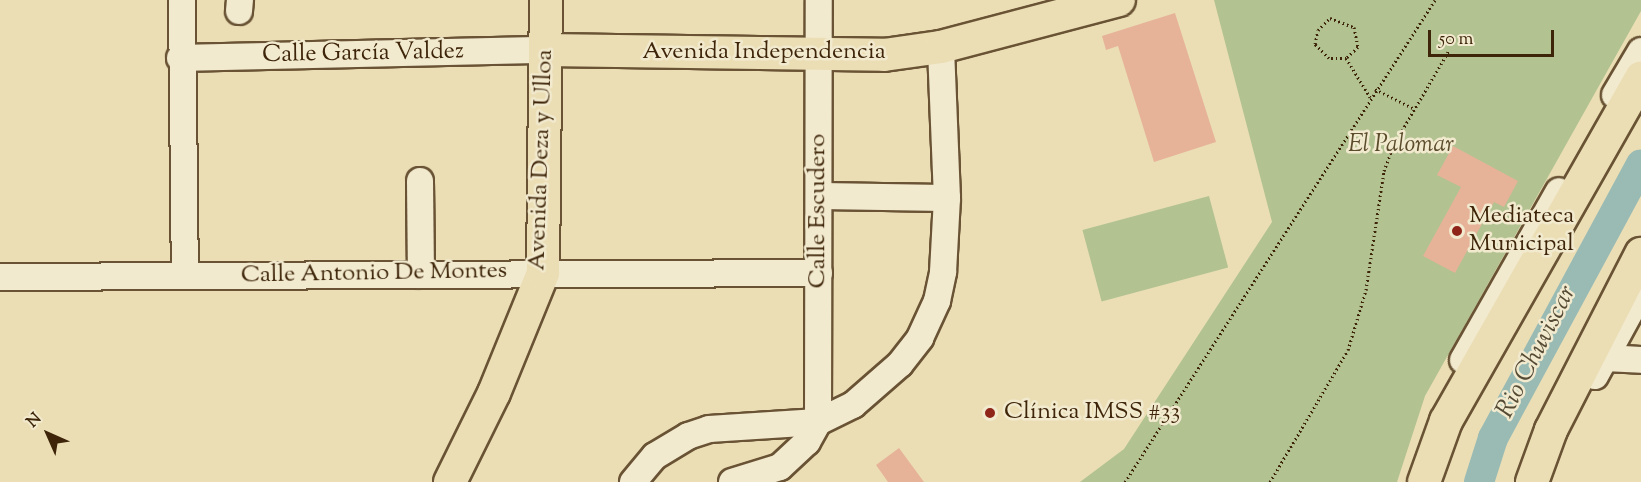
<!DOCTYPE html>
<meta charset="utf-8">
<style>
body{margin:0}
#map{position:relative;width:1641px;height:482px;overflow:hidden;background:#ebdeb5;font-family:"Sorts Mill Goudy",serif}
div>[style]{position:absolute}
.green>*{inset:0;background:#b2c291;transform-origin:0 0}
.river>*{height:30px;margin:-15px;padding:0 15px;transform-origin:15px;border-radius:15px;background:#99bbb4}
.building>*{inset:0;background:#e6b399}
.path>*{height:3px;margin-top:-1.5px;transform-origin:0;background:repeating-linear-gradient(90deg,#3e2509 0 1.5px,transparent 0 4.5px)}
.roads{filter:drop-shadow(2px 0 #695334) drop-shadow(-2px 0 #695334) drop-shadow(0 2px #695334) drop-shadow(0 -2px #695334)}
.minor>*{height:26px;margin:-13px;padding:0 13px;transform-origin:13px;border-radius:13px;background:#f2eacf}
.major>*{height:32px;margin:-16px;padding:0 16px;transform-origin:16px;border-radius:16px;background:#ebdeb5}
.dots>*{width:16px;height:16px;translate:-50% -50%;box-sizing:border-box;border:3px solid #f2eacf;border-radius:50%}
span{translate:-50% -50%;white-space:nowrap;text-align:center;line-height:1.15;-webkit-text-stroke:5px #f2eacf;paint-order:stroke}
.street-label{font-size:24px;color:#3e2509}
.park-label{font-size:24px;color:#5b4c2b;font-style:italic}
.poi-label{font-size:24px;color:#3e2509}
.left{translate:0 -50%;text-align:left}
.water-label{font-size:26px;color:#554a34;font-style:italic}
.north{position:absolute;left:18px;top:404px;width:60px;height:60px;-webkit-text-stroke:4px #f2eacf;paint-order:stroke;rotate:315deg;font-size:16px;font-weight:700;line-height:24px;text-align:center;color:#3e2509}
.north::after{content:'';display:block;margin:auto;width:21px;height:27px;background:#3e2509;clip-path:polygon(50% 0,100% 100%,50% 72%,0 100%)}
.scale{position:absolute;left:1428px;top:30px;width:126px;height:27px;box-sizing:border-box;border:3px solid #3e2509;border-top:0;padding-left:8px;font-size:18px;line-height:21px;white-space:nowrap;color:#3e2509;-webkit-text-stroke:4px #f2eacf;paint-order:stroke}
</style>
<div id="map">
<div class="green">
<div style="clip-path:polygon(1214px 0,1641px 0,1641px 11px,1425px 396px,1397px 482px,1080px 482px,1124px 449px,1272px 222px)"></div>
<div style="left:1209px;top:196px;width:74px;height:131px;rotate:75deg"></div>
</div>
<div class="river">
<div style="left:1479px;top:482px;width:46px;rotate:-72.3deg"></div>
<div style="left:1493px;top:438px;width:311px;rotate:-61.6deg"></div>
</div>
<div class="building">
<div style="clip-path:polygon(1175px 13px,1216px 142px,1154px 162px,1118px 46px,1106px 50px,1102px 36px)"></div>
<div style="clip-path:polygon(1453px 146px,1518px 181px,1504px 207px,1494px 202px,1455px 273px,1423px 256px,1461px 187px,1437px 175px)"></div>
<div style="clip-path:polygon(899px 448px,924px 482px,888px 482px,876px 465px)"></div>
</div>
<div class="path">
<div style="left:1346px;top:58px;width:17px;rotate:180deg"></div>
<div style="left:1329px;top:58px;width:20px;rotate:-135deg"></div>
<div style="left:1315px;top:44px;width:14px;rotate:-78deg"></div>
<div style="left:1318px;top:30px;width:17px;rotate:-45deg"></div>
<div style="left:1330px;top:18px;width:26px;rotate:21deg"></div>
<div style="left:1354px;top:27px;width:20px;rotate:79deg"></div>
<div style="left:1358px;top:47px;width:16px;rotate:137deg"></div>
<div style="left:1346px;top:58px;width:46px;rotate:58.4deg"></div>
<div style="left:1375px;top:89px;width:42px;rotate:26.6deg"></div>
<div style="left:1125px;top:482px;width:573px;rotate:-57.25deg"></div>
<div style="left:1270px;top:482px;width:153px;rotate:-59.4deg"></div>
<div style="left:1348px;top:350px;width:63px;rotate:-73.3deg"></div>
<div style="left:1366px;top:290px;width:120px;rotate:-81.4deg"></div>
<div style="left:1384px;top:171px;width:27px;rotate:-70deg"></div>
<div style="left:1393px;top:146px;width:111px;rotate:-59.7deg"></div>
</div>
<div class="roads">
<div class="minor">
<div style="left:182px;top:0;width:276px;rotate:89.4deg"></div>
<div style="left:239px;top:11px;width:11px;rotate:-85deg"></div>
<div style="left:180px;top:58px;width:366px;rotate:-1.3deg"></div>
<div style="left:1615px;top:95px;width:51px;rotate:-59.4deg"></div>
<div style="left:420px;top:181px;width:94px;rotate:89.4deg"></div>
<div style="left:819px;top:196px;width:128px;rotate:0.9deg"></div>
<div style="left:0;top:277px;width:819px;rotate:-0.28deg"></div>
<div style="left:1605px;top:358px;width:36px;rotate:3deg"></div>
<div style="left:1463px;top:360px;width:194px;rotate:-60.4deg"></div>
<div style="left:1595px;top:376px;width:96px;rotate:-61.3deg"></div>
<div style="left:633px;top:482px;width:34px;rotate:-50deg"></div>
<div style="left:655px;top:456px;width:39px;rotate:-31deg"></div>
<div style="left:688px;top:436px;width:22px;rotate:-18deg"></div>
<div style="left:709px;top:429px;width:109px;rotate:-3.7deg"></div>
<div style="left:818px;top:422px;width:39px;rotate:-26deg"></div>
<div style="left:853px;top:405px;width:62px;rotate:-41.1deg"></div>
<div style="left:900px;top:364px;width:33px;rotate:-52deg"></div>
<div style="left:920px;top:338px;width:41px;rotate:-65.3deg"></div>
<div style="left:937px;top:301px;width:30px;rotate:-78deg"></div>
<div style="left:943px;top:272px;width:74px;rotate:-86.9deg"></div>
<div style="left:947px;top:198px;width:151px;rotate:-92.3deg"></div>
<div style="left:732px;top:482px;width:50px;rotate:-17.4deg"></div>
<div style="left:780px;top:467px;width:37px;rotate:-43deg"></div>
<div style="left:807px;top:442px;width:23px;rotate:-61deg"></div>
<div style="left:818px;top:422px;width:422px;rotate:-89.9deg"></div>
</div>
<div class="major">
<div style="left:546px;top:50px;width:338px;rotate:0.8deg"></div>
<div style="left:884px;top:55px;width:58px;rotate:-8deg"></div>
<div style="left:941px;top:47px;width:184px;rotate:-14.8deg"></div>
<div style="left:450px;top:482px;width:99px;rotate:-63.7deg"></div>
<div style="left:494px;top:393px;width:130px;rotate:-67.8deg"></div>
<div style="left:543px;top:273px;width:273px;rotate:-89.4deg"></div>
<div style="left:1424px;top:482px;width:65px;rotate:-70.2deg"></div>
<div style="left:1446px;top:421px;width:395px;rotate:-60.4deg"></div>
<div style="left:1532px;top:482px;width:55px;rotate:-69.9deg"></div>
<div style="left:1551px;top:430px;width:198px;rotate:-62.9deg"></div>
</div>
</div>
<div class="dots">
<div style="left:1457px;top:231px;background:#8f2418"></div>
<div style="left:990px;top:413px;background:#8f2418"></div>
</div>
<div class="street-label">
<span style="left:764px;top:53px">Avenida Independencia</span>
<span style="left:363px;top:54px;rotate:-1deg">Calle García Valdez</span>
<span style="left:542px;top:160px;rotate:-88deg">Avenida Deza y Ulloa</span>
<span style="left:819px;top:211px;rotate:-90deg">Calle Escudero</span>
<span style="left:374px;top:274px;rotate:-1deg">Calle Antonio De Montes</span>
</div>
<div class="park-label">
<span style="left:1401px;top:146px">El Palomar</span>
</div>
<div class="poi-label">
<span class="left" style="left:1469px;top:231px">Mediateca<br>Municipal</span>
<span class="left" style="left:1004px;top:413px">Clínica IMSS #33</span>
</div>
<div class="water-label">
<span style="left:1537px;top:352px;rotate:-63deg">Rio Chuviscar</span>
</div>
<div class="north">N</div>
<div class="scale">50 m</div>
</div>
